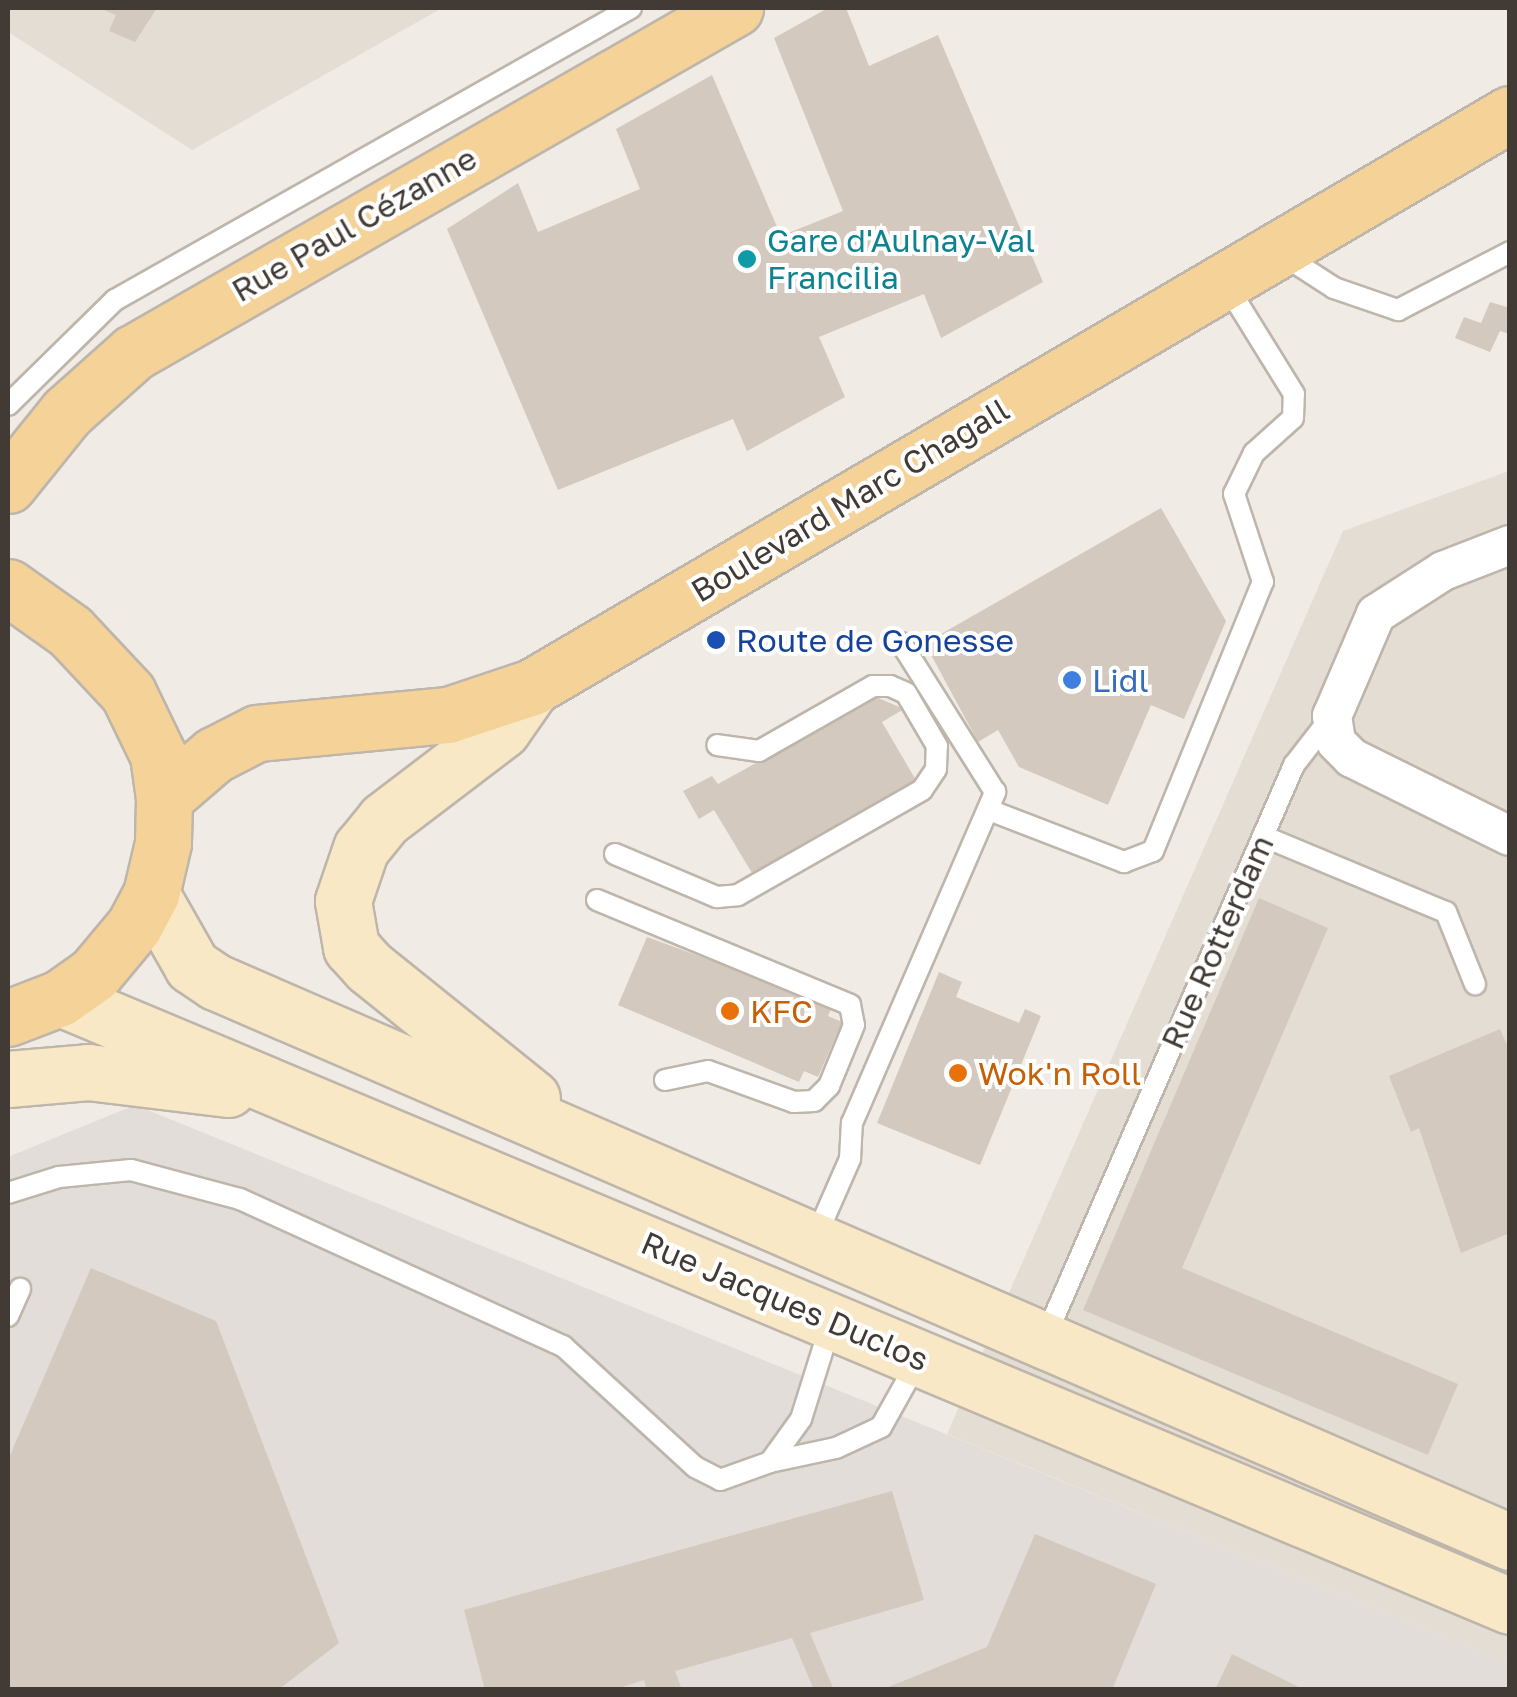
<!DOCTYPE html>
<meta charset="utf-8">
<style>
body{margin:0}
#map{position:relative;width:1517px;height:1697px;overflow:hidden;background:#f0ebe4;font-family:"Golos Text",sans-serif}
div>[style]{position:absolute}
.residential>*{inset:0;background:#e4ddd3}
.industrial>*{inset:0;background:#e2ddd9}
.building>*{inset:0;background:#d4c9be}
.roads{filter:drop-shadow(2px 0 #beb5ab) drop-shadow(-2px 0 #beb5ab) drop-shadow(0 2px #beb5ab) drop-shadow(0 -2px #beb5ab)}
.lane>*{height:20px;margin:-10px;padding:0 10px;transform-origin:10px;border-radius:10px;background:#fff}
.street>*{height:38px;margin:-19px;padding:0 19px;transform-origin:19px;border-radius:19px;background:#fff}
.secondary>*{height:55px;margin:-27.5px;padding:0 27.5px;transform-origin:27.5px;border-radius:27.5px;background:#f9e8c5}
.primary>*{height:55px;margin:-27.5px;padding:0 27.5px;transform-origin:27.5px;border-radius:27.5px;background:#f5d298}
.dots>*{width:28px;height:28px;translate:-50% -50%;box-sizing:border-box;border:5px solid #fff;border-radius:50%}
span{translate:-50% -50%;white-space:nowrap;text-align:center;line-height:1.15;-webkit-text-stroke:8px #fff;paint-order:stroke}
.street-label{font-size:32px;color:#423b35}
.culture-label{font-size:32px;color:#0d838f}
.left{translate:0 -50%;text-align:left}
.transit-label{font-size:32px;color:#164399}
.shop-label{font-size:32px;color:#366cbe}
.food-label{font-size:32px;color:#c56008}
.frame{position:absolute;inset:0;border:10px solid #423b35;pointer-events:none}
</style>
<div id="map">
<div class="residential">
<div style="clip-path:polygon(8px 8px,442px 8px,192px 150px,8px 32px)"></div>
<div style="clip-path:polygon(1509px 471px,1509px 1663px,947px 1434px,1343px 531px)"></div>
</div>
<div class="industrial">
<div style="clip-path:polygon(135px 1105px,1510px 1663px,1509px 1690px,8px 1690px,8px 1157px)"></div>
</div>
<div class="building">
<div style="clip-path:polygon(99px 8px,157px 8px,135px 42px,109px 31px,116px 15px)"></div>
<div style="clip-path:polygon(828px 8px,846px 8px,869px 66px,938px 35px,1043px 282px,941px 338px,924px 294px,819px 337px,845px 397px,747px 451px,733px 419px,558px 490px,447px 229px,518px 183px,538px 232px,640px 189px,616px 129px,712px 75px,781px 236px,843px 211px,774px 38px)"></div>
<div style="clip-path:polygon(1490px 302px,1510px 308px,1510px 334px,1500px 331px,1490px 352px,1455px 338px,1464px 317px,1481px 323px)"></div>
<div style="clip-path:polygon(1161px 508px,1226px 621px,1184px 719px,1151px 705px,1108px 805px,1019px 767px,998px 730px,978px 742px,929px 651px,934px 638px)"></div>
<div style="clip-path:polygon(876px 697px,904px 709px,882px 722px,917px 782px,752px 873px,714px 810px,699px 819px,683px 791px,712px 776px,718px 784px)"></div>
<div style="clip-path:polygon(1259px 898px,1328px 928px,1182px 1268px,1458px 1384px,1428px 1455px,1083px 1310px)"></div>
<div style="clip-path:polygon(647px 937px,833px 1005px,828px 1016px,842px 1022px,818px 1077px,804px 1071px,799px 1082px,618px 1005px)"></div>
<div style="clip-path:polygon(939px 972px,962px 982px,956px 997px,1019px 1023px,1025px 1009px,1041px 1016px,980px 1165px,877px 1123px)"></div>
<div style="clip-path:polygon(1500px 1029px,1510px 1052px,1510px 1233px,1461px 1253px,1419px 1128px,1411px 1132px,1389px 1076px)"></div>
<div style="clip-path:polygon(91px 1268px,216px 1321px,339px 1643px,278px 1690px,8px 1690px,8px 1460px)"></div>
<div style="clip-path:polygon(892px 1491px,924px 1600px,810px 1633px,834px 1690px,814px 1690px,792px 1638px,675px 1671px,682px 1690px,647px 1690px,644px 1680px,613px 1690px,485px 1690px,464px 1610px)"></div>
<div style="clip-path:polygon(1035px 1534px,1156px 1584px,1112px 1690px,881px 1690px,987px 1647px)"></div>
<div style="clip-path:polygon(1232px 1654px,1305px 1690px,1215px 1690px)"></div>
</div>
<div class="roads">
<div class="lane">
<div style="left:1280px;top:253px;width:64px;rotate:32.9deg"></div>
<div style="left:1334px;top:288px;width:68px;rotate:19deg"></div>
<div style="left:1398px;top:310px;width:126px;rotate:-27.4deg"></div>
<div style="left:8px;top:405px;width:150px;rotate:-44.5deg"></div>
<div style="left:115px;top:300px;width:593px;rotate:-29.51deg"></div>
<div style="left:989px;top:810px;width:145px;rotate:21.1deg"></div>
<div style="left:1124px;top:862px;width:31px;rotate:-21deg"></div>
<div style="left:1153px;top:851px;width:291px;rotate:-67.8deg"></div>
<div style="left:1263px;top:582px;width:93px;rotate:-108.2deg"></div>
<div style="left:1234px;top:494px;width:46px;rotate:-64deg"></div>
<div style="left:1254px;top:453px;width:52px;rotate:-41.9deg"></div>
<div style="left:1293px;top:418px;width:24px;rotate:-88deg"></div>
<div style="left:1294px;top:394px;width:133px;rotate:-121.8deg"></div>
<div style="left:1263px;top:836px;width:198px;rotate:22.6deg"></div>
<div style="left:1446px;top:912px;width:78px;rotate:68.1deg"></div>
<div style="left:615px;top:854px;width:111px;rotate:22.9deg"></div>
<div style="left:717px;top:897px;width:21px;rotate:-5deg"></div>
<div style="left:738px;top:895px;width:212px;rotate:-29.7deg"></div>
<div style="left:922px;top:790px;width:25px;rotate:-56deg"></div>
<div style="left:936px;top:769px;width:23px;rotate:-88deg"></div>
<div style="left:937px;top:746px;width:61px;rotate:-120.3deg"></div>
<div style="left:906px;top:693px;width:17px;rotate:-156deg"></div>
<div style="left:890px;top:686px;width:17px;rotate:180deg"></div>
<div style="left:873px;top:686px;width:131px;rotate:150.3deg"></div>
<div style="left:759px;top:751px;width:42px;rotate:-171.9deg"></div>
<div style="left:597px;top:900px;width:274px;rotate:22.5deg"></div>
<div style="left:850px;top:1005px;width:20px;rotate:79deg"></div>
<div style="left:854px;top:1025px;width:66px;rotate:112.3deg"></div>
<div style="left:829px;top:1086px;width:21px;rotate:135deg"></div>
<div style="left:814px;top:1101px;width:20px;rotate:177deg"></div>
<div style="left:794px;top:1102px;width:91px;rotate:-160.2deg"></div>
<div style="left:708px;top:1071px;width:44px;rotate:168.2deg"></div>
<div style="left:8px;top:1193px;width:53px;rotate:-17.4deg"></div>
<div style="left:59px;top:1177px;width:72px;rotate:-5.6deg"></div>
<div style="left:131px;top:1170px;width:113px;rotate:14.9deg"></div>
<div style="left:240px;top:1199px;width:355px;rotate:24.5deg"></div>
<div style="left:563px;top:1346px;width:179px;rotate:42.5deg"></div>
<div style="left:695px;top:1467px;width:28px;rotate:27deg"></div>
<div style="left:720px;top:1480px;width:53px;rotate:-19.8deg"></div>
<div style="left:770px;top:1462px;width:53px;rotate:-54.2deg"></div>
<div style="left:801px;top:1419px;width:101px;rotate:-72.6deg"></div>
<div style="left:814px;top:1241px;width:90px;rotate:-66.3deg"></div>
<div style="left:850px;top:1159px;width:36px;rotate:-87deg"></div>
<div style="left:852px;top:1123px;width:361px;rotate:-66.6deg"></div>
<div style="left:995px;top:792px;width:176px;rotate:-122.2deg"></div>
<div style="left:8px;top:1316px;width:30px;rotate:-66deg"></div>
<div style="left:1044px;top:1340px;width:627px;rotate:-66.5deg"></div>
<div style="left:1294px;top:765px;width:62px;rotate:-52.2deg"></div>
<div style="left:770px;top:1462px;width:67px;rotate:-12deg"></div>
<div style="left:836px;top:1448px;width:50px;rotate:-25deg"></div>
<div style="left:881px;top:1427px;width:76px;rotate:-60.7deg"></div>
</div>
<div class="street">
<div style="left:1510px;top:545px;width:72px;rotate:158.8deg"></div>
<div style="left:1443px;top:571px;width:80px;rotate:147.3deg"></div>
<div style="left:1376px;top:614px;width:111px;rotate:113.3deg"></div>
<div style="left:1332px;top:716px;width:26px;rotate:81deg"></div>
<div style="left:1336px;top:742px;width:23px;rotate:45deg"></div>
<div style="left:1352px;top:758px;width:176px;rotate:26.3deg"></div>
</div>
<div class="secondary">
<div style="left:532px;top:687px;width:52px;rotate:124.9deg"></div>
<div style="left:502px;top:730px;width:148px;rotate:142.7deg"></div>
<div style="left:384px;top:820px;width:36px;rotate:129deg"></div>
<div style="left:361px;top:848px;width:56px;rotate:108.8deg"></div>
<div style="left:343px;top:901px;width:47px;rotate:80.1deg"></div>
<div style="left:351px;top:947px;width:27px;rotate:48deg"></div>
<div style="left:369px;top:967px;width:209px;rotate:38.8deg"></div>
<div style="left:151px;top:894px;width:83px;rotate:60.3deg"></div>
<div style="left:192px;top:966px;width:29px;rotate:34deg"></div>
<div style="left:216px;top:982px;width:1410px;rotate:23.4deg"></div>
<div style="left:60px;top:998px;width:1572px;rotate:22.75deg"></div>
<div style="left:8px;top:1079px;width:80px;rotate:-5deg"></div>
<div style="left:88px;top:1072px;width:141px;rotate:6.9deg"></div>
</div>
<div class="primary">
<div style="left:8px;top:485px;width:94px;rotate:-51.1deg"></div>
<div style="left:67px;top:412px;width:89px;rotate:-41.8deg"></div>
<div style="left:133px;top:353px;width:694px;rotate:-29.82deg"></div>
<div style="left:8px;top:587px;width:76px;rotate:35.4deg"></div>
<div style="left:70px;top:631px;width:85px;rotate:46.9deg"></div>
<div style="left:128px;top:693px;width:69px;rotate:64.2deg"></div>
<div style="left:158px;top:755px;width:43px;rotate:82.1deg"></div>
<div style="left:164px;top:798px;width:45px;rotate:91.3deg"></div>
<div style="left:163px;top:843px;width:52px;rotate:103.2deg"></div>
<div style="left:151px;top:894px;width:36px;rotate:118deg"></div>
<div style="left:134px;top:926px;width:62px;rotate:129.8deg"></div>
<div style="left:94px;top:974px;width:42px;rotate:144.8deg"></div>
<div style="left:60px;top:998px;width:56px;rotate:159deg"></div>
<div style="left:164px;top:798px;width:66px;rotate:-40.7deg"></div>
<div style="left:214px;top:755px;width:48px;rotate:-27.1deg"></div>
<div style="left:257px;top:733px;width:192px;rotate:-5.4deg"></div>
<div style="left:448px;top:715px;width:89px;rotate:-18.4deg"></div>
<div style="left:532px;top:687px;width:1133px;rotate:-30.37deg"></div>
</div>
</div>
<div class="dots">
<div style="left:747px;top:259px;background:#0f9aa8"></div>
<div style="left:716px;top:640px;background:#1a4fb4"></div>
<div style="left:1072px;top:680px;background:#3f7fe0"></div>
<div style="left:730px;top:1011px;background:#e8710a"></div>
<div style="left:958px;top:1073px;background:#e8710a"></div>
</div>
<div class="street-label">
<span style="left:354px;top:224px;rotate:-30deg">Rue Paul Cézanne</span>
<span style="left:850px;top:500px;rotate:-31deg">Boulevard Marc Chagall</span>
<span style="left:1217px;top:942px;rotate:-66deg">Rue Rotterdam</span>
<span style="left:785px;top:1301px;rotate:23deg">Rue Jacques Duclos</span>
</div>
<div class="culture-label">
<span class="left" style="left:767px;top:259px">Gare d'Aulnay-Val<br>Francilia</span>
</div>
<div class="transit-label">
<span class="left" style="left:736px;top:640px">Route de Gonesse</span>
</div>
<div class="shop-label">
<span class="left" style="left:1092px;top:680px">Lidl</span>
</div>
<div class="food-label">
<span class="left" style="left:750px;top:1011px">KFC</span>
<span class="left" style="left:978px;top:1073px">Wok'n Roll</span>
</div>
<div class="frame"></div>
</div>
